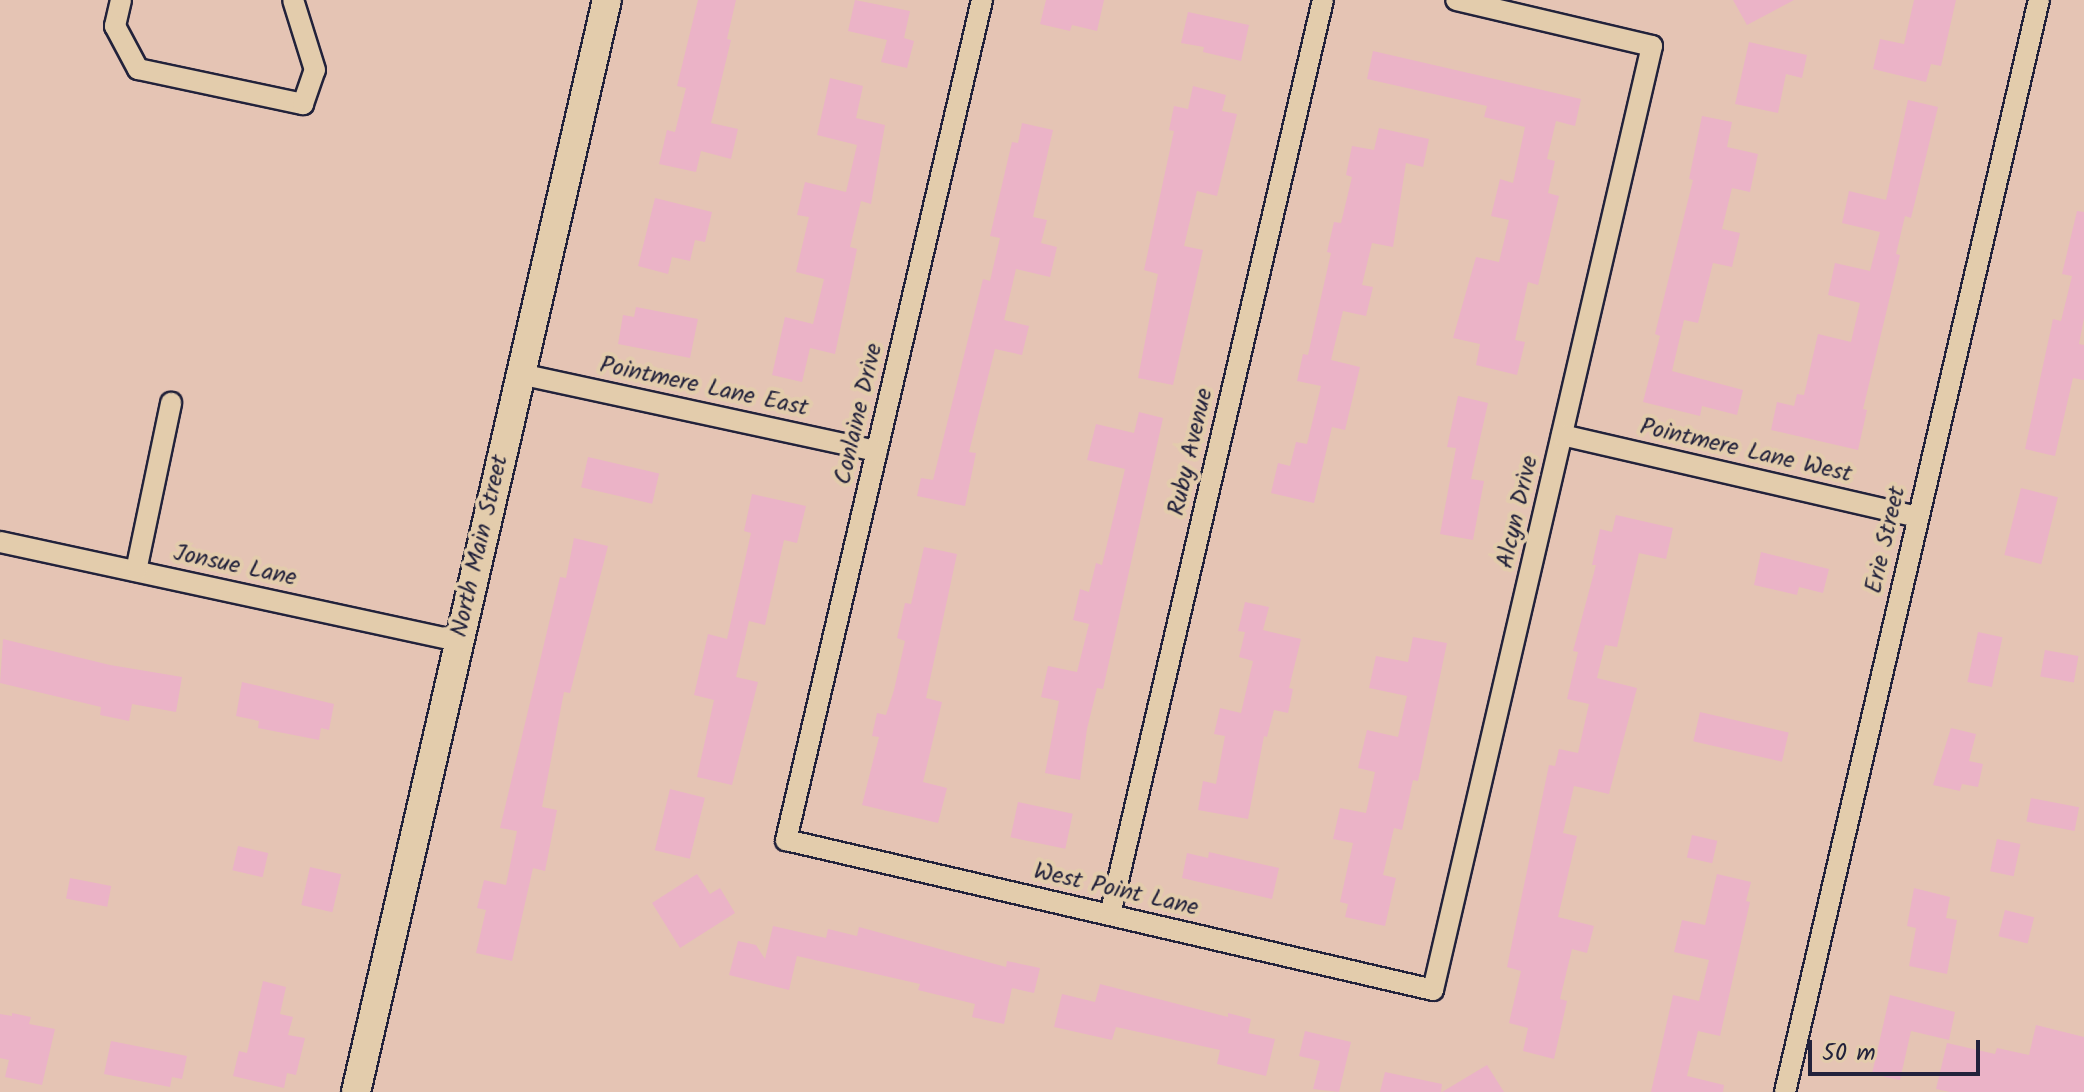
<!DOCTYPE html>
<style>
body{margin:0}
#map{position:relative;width:2084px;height:1092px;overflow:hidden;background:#e5c4b4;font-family:Kalam,sans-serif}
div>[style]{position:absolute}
.building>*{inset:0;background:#ebb3c7;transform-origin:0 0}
.roads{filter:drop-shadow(2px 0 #22223b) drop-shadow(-2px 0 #22223b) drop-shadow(0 2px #22223b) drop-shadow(0 -2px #22223b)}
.street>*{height:20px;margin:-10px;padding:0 10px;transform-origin:10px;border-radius:10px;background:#e3ccac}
.secondary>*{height:28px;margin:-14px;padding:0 14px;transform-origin:14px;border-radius:14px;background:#e3ccac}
span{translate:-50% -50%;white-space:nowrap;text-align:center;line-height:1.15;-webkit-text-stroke:8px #e3ccac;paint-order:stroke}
.street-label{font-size:24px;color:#22223b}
.scale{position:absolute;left:1808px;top:1040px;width:172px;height:36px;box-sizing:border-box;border:4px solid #22223b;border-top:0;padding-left:10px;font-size:24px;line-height:28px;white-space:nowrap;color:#22223b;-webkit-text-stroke:6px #e3ccac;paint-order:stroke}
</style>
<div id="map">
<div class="building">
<div style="clip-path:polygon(698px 0,736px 0,727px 39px,731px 40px,711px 123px,738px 129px,731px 159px,701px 151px,696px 172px,659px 164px,667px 130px,675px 132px,686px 88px,677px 86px)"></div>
<div style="clip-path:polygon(855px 0,910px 11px,904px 38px,914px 41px,907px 68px,881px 62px,887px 40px,848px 31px)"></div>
<div style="clip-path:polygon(1046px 0,1104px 0,1097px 31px,1072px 25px,1070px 31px,1040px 24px)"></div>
<div style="clip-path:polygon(1733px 0,1794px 0,1747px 25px)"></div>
<div style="clip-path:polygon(1914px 0,1956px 0,1941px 66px,1931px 64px,1926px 82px,1873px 69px,1880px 39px,1904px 44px)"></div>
<div style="clip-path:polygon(1188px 12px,1249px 25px,1241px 61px,1203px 52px,1204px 47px,1181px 43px)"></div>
<div style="clip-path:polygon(1749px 42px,1807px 55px,1802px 78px,1786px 74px,1778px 113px,1735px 104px)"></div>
<div style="clip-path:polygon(1373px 51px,1581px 99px,1575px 126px,1556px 121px,1547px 159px,1555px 161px,1548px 193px,1559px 196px,1538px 285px,1528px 282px,1515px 340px,1525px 342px,1517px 375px,1476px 365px,1480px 344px,1453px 338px,1476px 257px,1499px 262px,1509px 220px,1491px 216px,1500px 179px,1513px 183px,1525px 127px,1484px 117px,1487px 106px,1367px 79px)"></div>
<div style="clip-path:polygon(830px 78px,863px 86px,856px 118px,885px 125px,871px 204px,861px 201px,850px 247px,857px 249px,835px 354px,810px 348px,802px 382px,772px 375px,785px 317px,813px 324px,824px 279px,796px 272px,809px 217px,797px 215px,805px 182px,846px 192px,857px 145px,817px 135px)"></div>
<div style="clip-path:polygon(1193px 86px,1226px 95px,1222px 111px,1237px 114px,1217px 196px,1197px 191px,1184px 246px,1203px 250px,1173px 385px,1138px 378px,1158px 274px,1144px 270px,1174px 131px,1169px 130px,1174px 106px,1188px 109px)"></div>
<div style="clip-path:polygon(1908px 100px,1938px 107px,1911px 218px,1905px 216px,1896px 254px,1900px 255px,1863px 409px,1867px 410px,1858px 450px,1771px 430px,1777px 402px,1794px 406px,1797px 394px,1804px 395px,1818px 334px,1851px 342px,1860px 303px,1828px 295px,1835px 263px,1870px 271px,1880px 232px,1842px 223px,1849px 191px,1886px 200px)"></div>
<div style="clip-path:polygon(1702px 116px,1732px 122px,1727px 147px,1758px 154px,1750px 192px,1732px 188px,1722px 229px,1740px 233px,1732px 267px,1713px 263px,1698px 323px,1684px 320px,1672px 371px,1743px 390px,1737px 415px,1702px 406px,1700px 416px,1643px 402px,1660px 336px,1655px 334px,1693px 180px,1689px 179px)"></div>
<div style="clip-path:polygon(1022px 123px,1053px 130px,1033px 217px,1047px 220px,1041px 243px,1057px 247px,1050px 277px,1016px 269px,1004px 320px,1029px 326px,1022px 355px,995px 349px,969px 452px,976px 453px,965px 506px,917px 496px,921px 478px,933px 480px,983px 279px,990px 281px,1000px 238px,990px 236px,1012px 142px,1018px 143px)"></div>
<div style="clip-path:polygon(1379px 128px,1429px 139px,1423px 167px,1406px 163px,1393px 247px,1372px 243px,1362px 285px,1373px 287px,1366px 316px,1343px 311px,1331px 360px,1360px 367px,1345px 430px,1332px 427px,1314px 503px,1271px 493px,1278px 463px,1290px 466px,1296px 442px,1307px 444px,1321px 386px,1297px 381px,1303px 354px,1308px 355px,1331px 253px,1327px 252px,1334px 222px,1341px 223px,1352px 177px,1346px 175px,1352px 146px,1374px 150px)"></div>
<div style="clip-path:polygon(655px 198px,712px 212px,705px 242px,695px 240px,690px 261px,672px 257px,668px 274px,638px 266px)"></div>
<div style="clip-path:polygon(2077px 211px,2084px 212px,2084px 318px,2079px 344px,2084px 345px,2084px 380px,2073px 378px,2055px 456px,2025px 449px,2053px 319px,2061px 321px,2072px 276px,2062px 274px)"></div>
<div style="clip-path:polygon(636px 307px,698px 319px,690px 358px,618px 344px,623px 315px,634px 317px)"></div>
<div style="clip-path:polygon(1458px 396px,1488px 403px,1471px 479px,1484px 481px,1473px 540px,1440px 534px,1456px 448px,1447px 447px)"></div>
<div style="clip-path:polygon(1139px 412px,1163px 418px,1103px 689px,1097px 688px,1087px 729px,1080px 780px,1045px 773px,1059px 701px,1041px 697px,1048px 666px,1077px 672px,1089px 624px,1073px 620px,1080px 589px,1089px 592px,1096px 563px,1102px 565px,1125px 469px,1087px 460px,1096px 424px,1134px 433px)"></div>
<div style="left:588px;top:457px;width:73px;height:31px;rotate:13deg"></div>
<div style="left:2021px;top:488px;width:38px;height:69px;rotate:14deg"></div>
<div style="clip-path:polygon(752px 494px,806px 506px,797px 543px,784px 540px,765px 625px,749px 621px,736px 677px,758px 682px,732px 785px,697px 777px,714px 700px,694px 695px,708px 634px,727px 639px,751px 533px,744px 531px)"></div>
<div style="clip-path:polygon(1616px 515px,1673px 528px,1666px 559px,1639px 553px,1617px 647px,1605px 645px,1597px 678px,1637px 688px,1609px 794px,1574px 786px,1563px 833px,1577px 836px,1558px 917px,1594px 926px,1587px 953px,1572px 949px,1560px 999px,1567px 1001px,1554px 1059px,1523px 1051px,1528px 1028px,1509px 1023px,1521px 971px,1507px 967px,1549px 765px,1555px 766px,1559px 749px,1578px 753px,1589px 704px,1567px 699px,1578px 652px,1573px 651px,1596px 565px,1592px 565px,1600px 529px,1612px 532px)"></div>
<div style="clip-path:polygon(574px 538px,608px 546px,570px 693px,564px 692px,542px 807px,557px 810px,545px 871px,533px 868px,512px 961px,476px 953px,486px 910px,477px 908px,484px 880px,506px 885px,517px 831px,500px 828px,560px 577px,566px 578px)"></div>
<div style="clip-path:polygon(924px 547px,957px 554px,926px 698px,942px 702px,923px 782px,947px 788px,938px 823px,862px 805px,879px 737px,872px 736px,877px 713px,886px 715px,894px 690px,905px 641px,897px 638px,905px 603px,911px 604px)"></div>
<div style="clip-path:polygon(1761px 552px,1829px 569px,1823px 593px,1799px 587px,1797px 595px,1754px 585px)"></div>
<div style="clip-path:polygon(1245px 602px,1269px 607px,1263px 630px,1301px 639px,1289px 688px,1293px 689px,1288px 713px,1274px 710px,1267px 737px,1264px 736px,1248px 819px,1198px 810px,1203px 781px,1216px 784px,1225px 736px,1214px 734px,1220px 708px,1241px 713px,1253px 661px,1239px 657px,1245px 632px,1238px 631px)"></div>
<div style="left:1978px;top:632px;width:25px;height:51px;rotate:12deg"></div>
<div style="clip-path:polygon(1413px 637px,1447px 643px,1418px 781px,1413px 780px,1402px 830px,1394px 828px,1383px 875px,1396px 878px,1385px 926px,1345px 917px,1348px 904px,1340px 902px,1353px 843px,1333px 839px,1340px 808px,1366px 813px,1375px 772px,1358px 768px,1367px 730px,1398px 737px,1407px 696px,1369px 688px,1376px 656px,1408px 662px)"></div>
<div style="clip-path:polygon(3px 639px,110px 665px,182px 677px,176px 712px,132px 704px,129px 721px,100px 715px,101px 707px,0 683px)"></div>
<div style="left:2045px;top:650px;width:34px;height:27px;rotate:10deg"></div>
<div style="clip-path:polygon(242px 682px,334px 704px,329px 730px,321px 728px,319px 740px,258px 728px,259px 721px,236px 716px)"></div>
<div style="left:1700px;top:712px;width:91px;height:30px;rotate:13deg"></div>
<div style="clip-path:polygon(1951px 728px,1976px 734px,1969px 761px,1983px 764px,1978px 787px,1962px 784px,1960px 791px,1933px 785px)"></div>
<div style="left:670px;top:789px;width:36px;height:63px;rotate:14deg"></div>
<div style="left:2031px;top:798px;width:49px;height:24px;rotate:11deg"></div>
<div style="left:1018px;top:802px;width:56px;height:36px;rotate:12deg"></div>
<div style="left:1692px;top:835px;width:26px;height:23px;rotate:13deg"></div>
<div style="left:1997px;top:839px;width:24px;height:33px;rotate:12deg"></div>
<div style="left:238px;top:846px;width:31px;height:25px;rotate:13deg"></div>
<div style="clip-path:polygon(1209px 852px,1279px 868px,1272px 899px,1182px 878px,1187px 853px,1208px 858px)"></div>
<div style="left:310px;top:867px;width:32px;height:39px;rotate:13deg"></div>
<div style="clip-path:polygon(697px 874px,710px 894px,720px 888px,735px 913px,680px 948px,652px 903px)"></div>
<div style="clip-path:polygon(1717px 874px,1751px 882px,1746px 901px,1750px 902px,1720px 1036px,1698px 1031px,1687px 1076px,1724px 1085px,1723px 1092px,1651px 1092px,1673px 995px,1699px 1001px,1709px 960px,1674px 952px,1682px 920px,1705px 925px)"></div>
<div style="left:70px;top:878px;width:42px;height:21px;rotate:11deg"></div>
<div style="clip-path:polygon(1914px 888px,1950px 897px,1946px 918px,1957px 920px,1947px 974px,1909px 966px,1916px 928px,1907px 926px)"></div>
<div style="left:2005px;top:910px;width:30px;height:27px;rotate:14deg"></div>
<div style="clip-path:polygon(773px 926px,826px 938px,828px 929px,857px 936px,859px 927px,1006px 967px,1007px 961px,1040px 968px,1034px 993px,1012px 988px,1004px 1024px,972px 1017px,975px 1004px,918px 990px,920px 984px,797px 956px,789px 990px,729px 975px,738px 941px,756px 945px,765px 959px)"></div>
<div style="clip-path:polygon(263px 981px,286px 987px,280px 1014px,293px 1017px,288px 1035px,305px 1038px,296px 1075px,287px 1073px,284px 1088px,233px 1076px,239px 1051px,247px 1053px)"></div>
<div style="clip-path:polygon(1100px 984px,1228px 1017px,1228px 1013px,1251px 1019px,1248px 1033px,1275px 1039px,1266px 1076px,1217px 1064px,1220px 1050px,1116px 1027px,1112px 1040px,1054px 1027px,1062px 994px,1095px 1002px)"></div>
<div style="clip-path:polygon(1890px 995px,1955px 1012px,1949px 1040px,1911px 1031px,1900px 1080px,1872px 1074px)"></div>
<div style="clip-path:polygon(12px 1013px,31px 1017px,29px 1024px,55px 1029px,42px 1085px,5px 1077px,9px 1060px,0 1058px,0 1014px,12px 1016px)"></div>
<div style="clip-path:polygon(2036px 1025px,2084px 1037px,2084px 1092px,1950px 1092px,1936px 1089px,1947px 1043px,1995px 1054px,1997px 1048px,2029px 1055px)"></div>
<div style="clip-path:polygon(1305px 1031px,1351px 1042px,1339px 1092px,1313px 1089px,1320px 1061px,1299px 1056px)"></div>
<div style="clip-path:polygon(111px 1041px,187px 1056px,182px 1079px,172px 1077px,170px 1087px,104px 1074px)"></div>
<div style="clip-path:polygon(1487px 1065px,1504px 1092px,1442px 1092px)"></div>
<div style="clip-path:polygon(1385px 1072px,1442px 1084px,1441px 1092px,1380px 1092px)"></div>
</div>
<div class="roads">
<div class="street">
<div style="left:121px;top:0;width:27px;rotate:103deg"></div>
<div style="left:115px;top:26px;width:49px;rotate:61.9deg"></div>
<div style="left:138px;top:69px;width:169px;rotate:12deg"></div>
<div style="left:303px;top:104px;width:36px;rotate:-71deg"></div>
<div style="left:315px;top:70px;width:73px;rotate:-107.4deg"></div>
<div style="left:982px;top:0;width:863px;rotate:103.13deg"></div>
<div style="left:786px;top:840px;width:664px;rotate:13.05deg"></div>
<div style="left:1433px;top:990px;width:969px;rotate:-76.94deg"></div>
<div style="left:1652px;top:46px;width:201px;rotate:-166.8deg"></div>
<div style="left:520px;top:374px;width:365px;rotate:12.2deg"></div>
<div style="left:1562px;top:435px;width:365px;rotate:13deg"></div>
<div style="left:0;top:542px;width:469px;rotate:12.2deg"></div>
<div style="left:136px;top:571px;width:172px;rotate:-78.2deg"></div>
<div style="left:1110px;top:915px;width:939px;rotate:-76.9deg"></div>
<div style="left:1785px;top:1092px;width:1121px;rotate:-76.91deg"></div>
</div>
<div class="secondary">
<div style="left:356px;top:1092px;width:1120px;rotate:-77.06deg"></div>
</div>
</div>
<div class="street-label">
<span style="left:704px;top:387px;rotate:12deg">Pointmere Lane East</span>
<span style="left:859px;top:414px;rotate:-77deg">Conlaine Drive</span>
<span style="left:1746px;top:451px;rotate:13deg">Pointmere Lane West</span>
<span style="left:1191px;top:452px;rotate:-77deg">Ruby Avenue</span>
<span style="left:1518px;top:512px;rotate:-77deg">Alcyn Drive</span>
<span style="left:1886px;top:540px;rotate:-77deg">Erie Street</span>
<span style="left:480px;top:546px;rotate:-77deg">North Main Street</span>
<span style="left:235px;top:566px;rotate:12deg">Jonsue Lane</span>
<span style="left:1116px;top:890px;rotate:13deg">West Point Lane</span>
</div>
<div class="scale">50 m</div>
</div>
